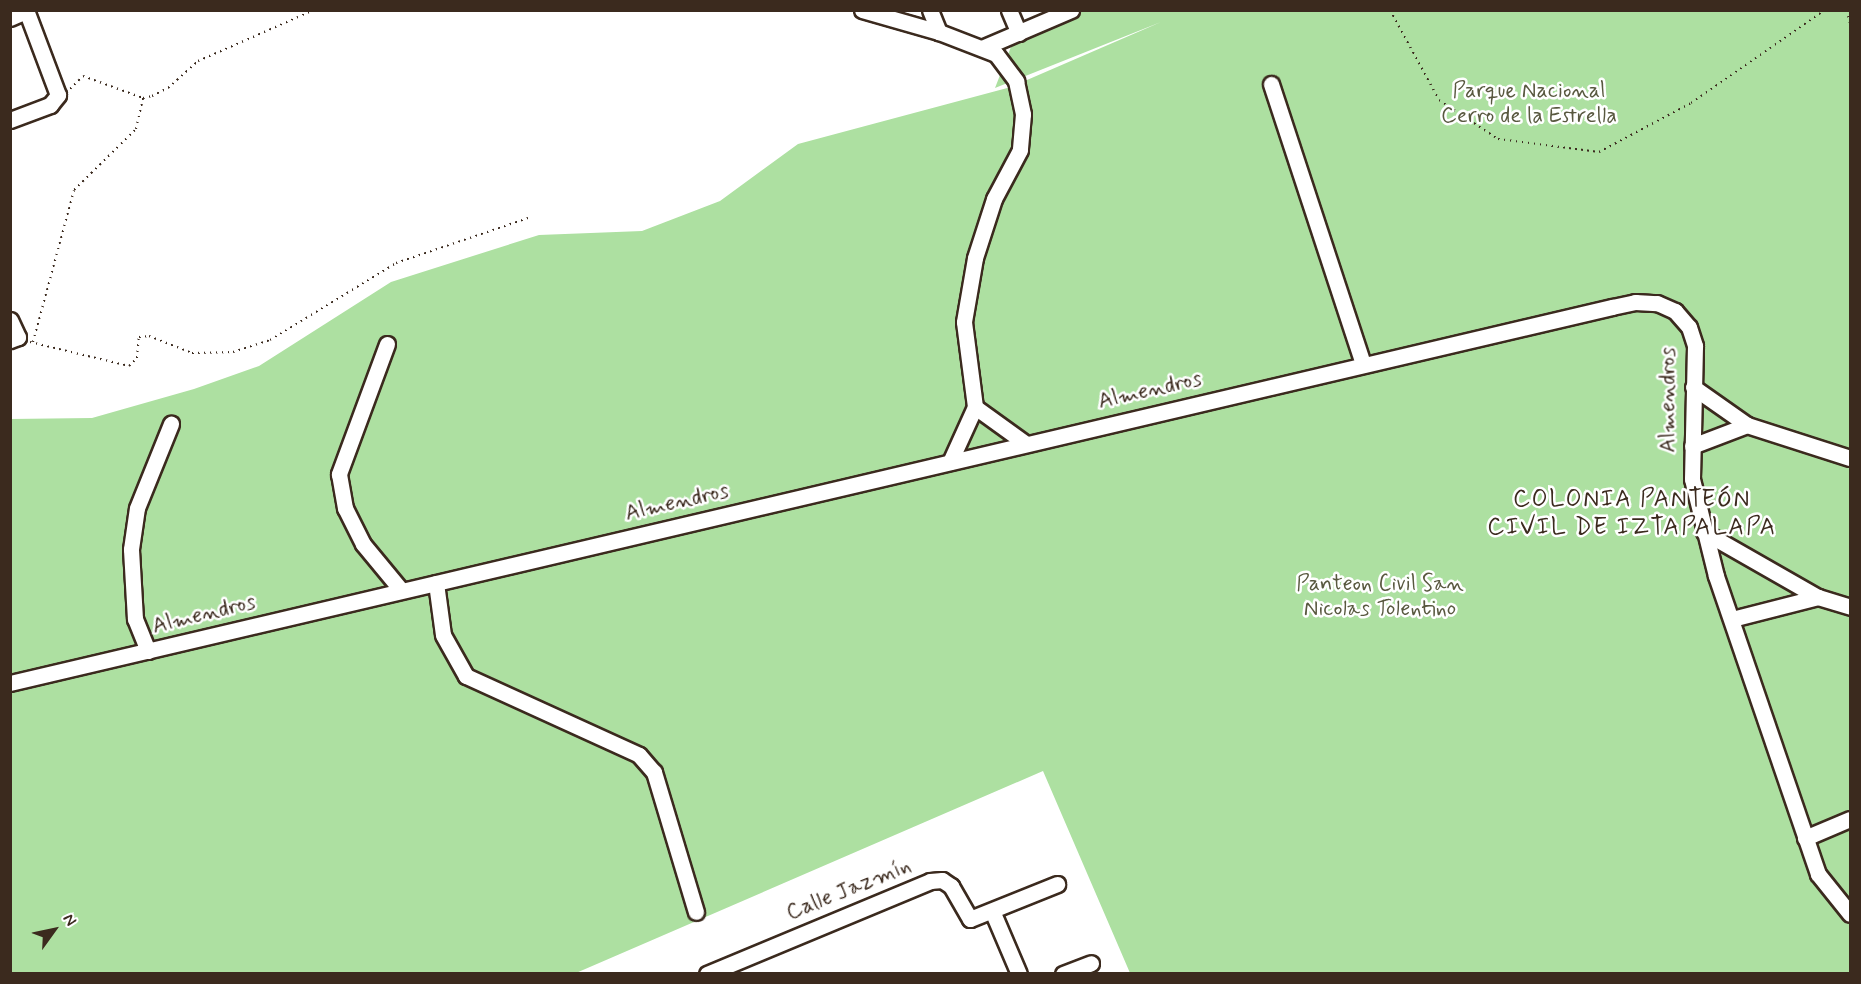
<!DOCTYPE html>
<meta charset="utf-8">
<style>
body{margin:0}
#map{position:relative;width:1861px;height:984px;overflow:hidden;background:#fff;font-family:Mynerve,sans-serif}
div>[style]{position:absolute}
.green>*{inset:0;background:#ade0a1}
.path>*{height:2px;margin-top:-1px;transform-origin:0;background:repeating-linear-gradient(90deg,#3b2a1e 0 1.5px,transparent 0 6px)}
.roads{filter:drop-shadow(2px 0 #3b2a1e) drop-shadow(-2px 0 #3b2a1e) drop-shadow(0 2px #3b2a1e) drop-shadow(0 -2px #3b2a1e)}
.minor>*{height:15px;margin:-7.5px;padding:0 7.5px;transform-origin:7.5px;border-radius:7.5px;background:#fff}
span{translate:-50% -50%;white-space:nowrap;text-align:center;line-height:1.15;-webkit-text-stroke:5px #fff;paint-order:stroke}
.park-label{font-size:22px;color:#58583f}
.street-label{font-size:22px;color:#3b2a1e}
.neighbourhood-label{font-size:24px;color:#3b2a1e;letter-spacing:1.5px}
.frame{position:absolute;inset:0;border:12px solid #3b2a1e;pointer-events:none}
.north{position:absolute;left:24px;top:900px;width:60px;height:60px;-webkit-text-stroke:4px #fff;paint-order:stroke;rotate:57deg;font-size:16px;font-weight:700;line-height:24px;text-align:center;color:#3b2a1e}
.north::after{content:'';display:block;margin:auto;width:21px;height:27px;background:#3b2a1e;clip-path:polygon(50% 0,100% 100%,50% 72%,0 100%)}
</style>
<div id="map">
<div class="green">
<div style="clip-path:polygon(1084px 11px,1850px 11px,1850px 973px,1130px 973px,1043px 771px,576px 973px,11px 973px,10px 419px,92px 418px,194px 389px,259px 366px,391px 282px,539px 235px,642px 231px,720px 201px,798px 144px,1011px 87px,1161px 22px,995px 88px,1014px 39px)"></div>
</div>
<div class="path">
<div style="left:1390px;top:10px;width:102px;rotate:61.4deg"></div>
<div style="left:1439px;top:100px;width:71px;rotate:33.5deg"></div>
<div style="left:1498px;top:139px;width:102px;rotate:7.3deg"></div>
<div style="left:1599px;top:152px;width:104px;rotate:-28deg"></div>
<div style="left:1691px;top:103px;width:163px;rotate:-34.8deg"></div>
<div style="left:1847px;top:10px;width:14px;rotate:78deg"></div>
<div style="left:70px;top:89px;width:18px;rotate:-45deg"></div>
<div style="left:83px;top:76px;width:64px;rotate:20.1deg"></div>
<div style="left:143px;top:98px;width:9px;rotate:-13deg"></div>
<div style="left:152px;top:96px;width:18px;rotate:-27deg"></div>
<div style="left:168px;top:88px;width:40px;rotate:-42deg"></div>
<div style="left:198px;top:61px;width:127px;rotate:-23.7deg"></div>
<div style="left:30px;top:342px;width:102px;rotate:13.6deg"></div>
<div style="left:129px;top:366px;width:11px;rotate:-45deg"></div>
<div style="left:137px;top:358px;width:21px;rotate:-85deg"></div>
<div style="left:139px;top:337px;width:10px;rotate:-6deg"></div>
<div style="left:149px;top:336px;width:46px;rotate:21.6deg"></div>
<div style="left:192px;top:353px;width:41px;rotate:-1.4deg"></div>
<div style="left:233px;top:352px;width:39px;rotate:-18deg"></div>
<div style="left:270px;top:340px;width:148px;rotate:-31.4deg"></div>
<div style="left:396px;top:263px;width:143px;rotate:-18.8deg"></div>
<div style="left:33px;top:342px;width:157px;rotate:-74.9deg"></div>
<div style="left:74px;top:190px;width:87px;rotate:-44.5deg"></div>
<div style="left:136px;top:129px;width:32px;rotate:-77deg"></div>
</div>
<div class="roads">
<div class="minor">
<div style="left:862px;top:10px;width:80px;rotate:15.9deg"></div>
<div style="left:939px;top:32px;width:61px;rotate:21.1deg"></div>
<div style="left:996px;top:54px;width:34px;rotate:53deg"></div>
<div style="left:1016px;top:81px;width:34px;rotate:78deg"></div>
<div style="left:1023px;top:114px;width:36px;rotate:95deg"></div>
<div style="left:1020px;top:150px;width:55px;rotate:118deg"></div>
<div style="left:994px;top:199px;width:62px;rotate:107.9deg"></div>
<div style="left:975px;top:258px;width:65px;rotate:99.8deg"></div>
<div style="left:964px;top:322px;width:86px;rotate:82.6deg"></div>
<div style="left:975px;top:407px;width:62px;rotate:35.8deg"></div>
<div style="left:930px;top:10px;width:24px;rotate:68deg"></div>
<div style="left:1009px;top:10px;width:25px;rotate:67deg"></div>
<div style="left:10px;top:18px;width:17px;rotate:-24deg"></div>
<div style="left:982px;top:48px;width:97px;rotate:-23.1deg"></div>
<div style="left:1271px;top:84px;width:295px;rotate:71.8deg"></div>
<div style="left:10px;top:120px;width:43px;rotate:-20.6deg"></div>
<div style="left:50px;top:105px;width:13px;rotate:-51deg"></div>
<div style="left:58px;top:95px;width:91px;rotate:-110.6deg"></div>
<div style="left:10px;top:320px;width:19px;rotate:65deg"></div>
<div style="left:18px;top:337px;width:9px;rotate:159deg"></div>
<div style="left:387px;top:344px;width:139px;rotate:110.3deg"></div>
<div style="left:339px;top:474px;width:35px;rotate:80deg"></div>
<div style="left:345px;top:508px;width:40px;rotate:63.4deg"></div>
<div style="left:363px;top:544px;width:60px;rotate:50.4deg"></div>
<div style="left:1693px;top:387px;width:66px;rotate:35.1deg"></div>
<div style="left:1747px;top:425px;width:108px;rotate:17.8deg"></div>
<div style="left:1692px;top:446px;width:59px;rotate:-20.9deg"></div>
<div style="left:950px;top:462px;width:60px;rotate:-65.6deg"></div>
<div style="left:1704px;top:532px;width:131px;rotate:29.7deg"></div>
<div style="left:436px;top:583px;width:52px;rotate:82.3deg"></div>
<div style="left:443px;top:635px;width:47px;rotate:60.7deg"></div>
<div style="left:466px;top:676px;width:190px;rotate:24.5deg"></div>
<div style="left:639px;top:755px;width:23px;rotate:49deg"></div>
<div style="left:654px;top:772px;width:146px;rotate:73.3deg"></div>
<div style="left:1732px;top:619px;width:89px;rotate:-14.3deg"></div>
<div style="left:1818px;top:597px;width:34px;rotate:17deg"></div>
<div style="left:148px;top:651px;width:35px;rotate:-112deg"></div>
<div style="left:135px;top:619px;width:70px;rotate:-93.3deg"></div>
<div style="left:131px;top:549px;width:41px;rotate:-81.7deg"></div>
<div style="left:137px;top:508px;width:91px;rotate:-68deg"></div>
<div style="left:10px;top:683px;width:1646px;rotate:-13.21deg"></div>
<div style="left:1612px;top:307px;width:24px;rotate:-12deg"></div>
<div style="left:1635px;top:302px;width:22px;rotate:3deg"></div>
<div style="left:1657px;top:303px;width:20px;rotate:24deg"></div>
<div style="left:1675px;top:311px;width:21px;rotate:49deg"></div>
<div style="left:1689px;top:327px;width:20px;rotate:72deg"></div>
<div style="left:1695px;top:346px;width:133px;rotate:91.3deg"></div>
<div style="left:1692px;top:479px;width:100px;rotate:76.1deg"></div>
<div style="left:1716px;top:576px;width:315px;rotate:71.1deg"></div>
<div style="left:1818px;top:874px;width:51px;rotate:51.3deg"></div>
<div style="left:1805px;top:838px;width:49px;rotate:-22.9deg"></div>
<div style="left:993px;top:913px;width:66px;rotate:66.9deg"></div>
<div style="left:707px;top:974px;width:242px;rotate:-22.6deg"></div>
<div style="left:930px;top:881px;width:12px;rotate:-5deg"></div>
<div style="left:942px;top:880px;width:11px;rotate:34deg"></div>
<div style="left:951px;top:886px;width:38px;rotate:60deg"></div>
<div style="left:970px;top:919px;width:94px;rotate:-21.9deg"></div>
<div style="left:1063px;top:974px;width:30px;rotate:-21deg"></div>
</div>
</div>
<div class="park-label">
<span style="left:1529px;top:104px">Parque Nacional<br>Cerro de la Estrella</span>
<span style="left:1380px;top:597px">Panteon Civil San<br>Nicolas Tolentino</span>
</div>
<div class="street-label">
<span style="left:1150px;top:391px;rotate:-13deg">Almendros</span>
<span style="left:1669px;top:400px;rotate:-90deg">Almendros</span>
<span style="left:677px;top:503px;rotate:-13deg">Almendros</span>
<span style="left:204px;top:615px;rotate:-14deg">Almendros</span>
<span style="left:849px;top:890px;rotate:-22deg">Calle Jazmín</span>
</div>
<div class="neighbourhood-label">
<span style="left:1632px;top:514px">COLONIA PANTEÓN<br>CIVIL DE IZTAPALAPA</span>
</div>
<div class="frame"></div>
<div class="north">N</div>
</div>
